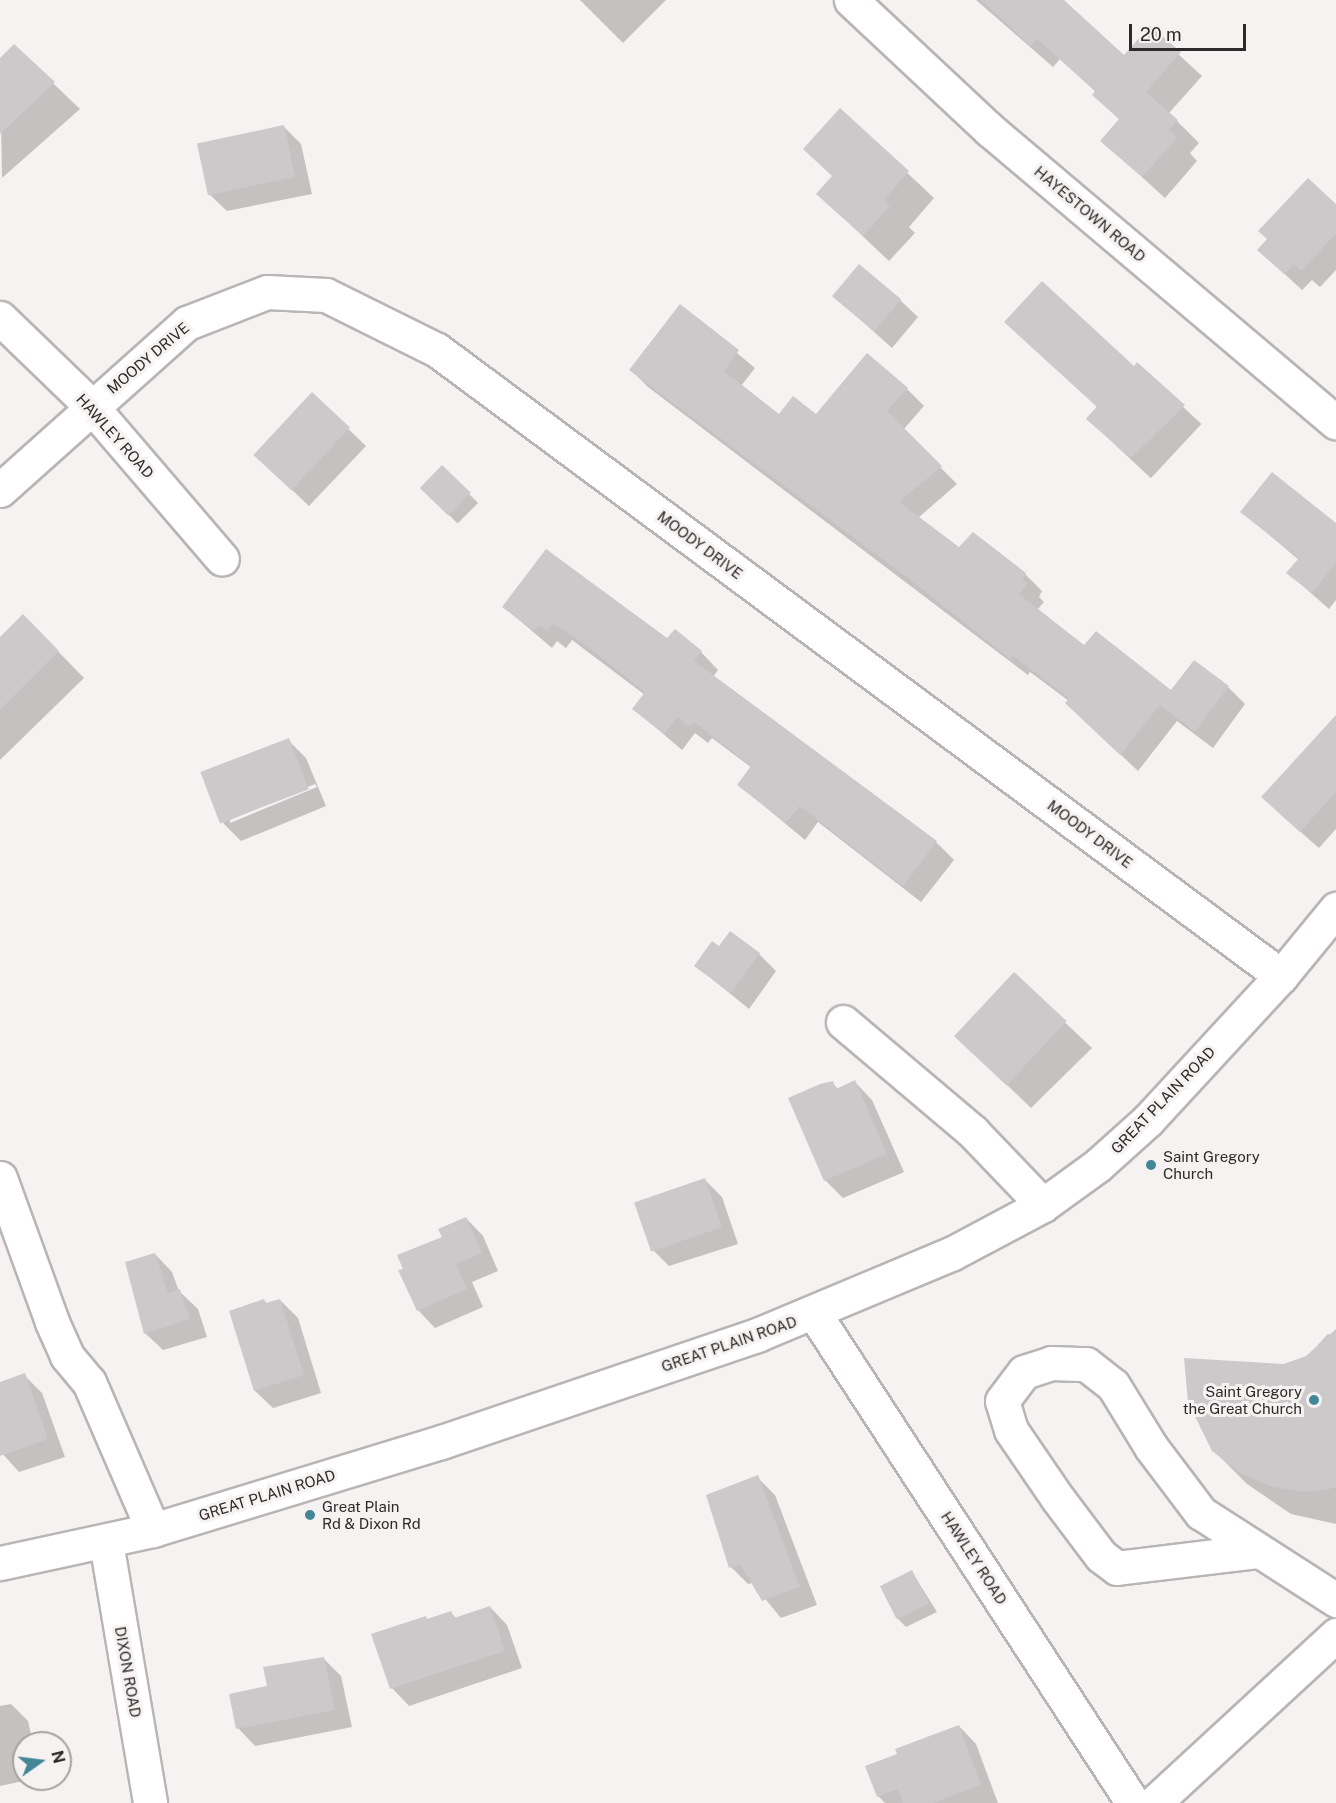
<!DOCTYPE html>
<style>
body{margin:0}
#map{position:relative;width:1336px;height:1803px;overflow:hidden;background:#f7f2f2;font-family:"Public Sans",sans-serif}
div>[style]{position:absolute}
.shadow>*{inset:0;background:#0003;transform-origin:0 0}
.building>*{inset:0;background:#cdc8c9;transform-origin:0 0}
.roads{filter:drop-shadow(2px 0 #b9b5b5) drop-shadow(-2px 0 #b9b5b5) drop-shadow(0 2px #b9b5b5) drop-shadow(0 -2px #b9b5b5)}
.minor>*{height:33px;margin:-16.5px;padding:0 16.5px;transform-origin:16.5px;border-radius:16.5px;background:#fff}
.dots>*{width:16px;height:16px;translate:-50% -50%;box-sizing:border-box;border:3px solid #f7f2f2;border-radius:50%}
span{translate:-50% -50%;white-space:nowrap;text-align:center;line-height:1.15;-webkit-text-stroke:6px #f7f2f2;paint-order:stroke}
.street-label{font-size:15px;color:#2c2a2a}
.poi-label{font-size:15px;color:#2c2a2a}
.left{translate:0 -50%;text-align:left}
.right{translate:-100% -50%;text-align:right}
.north{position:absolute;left:12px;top:1731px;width:60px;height:60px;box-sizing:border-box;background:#f7f2f2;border:2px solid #a6a2a2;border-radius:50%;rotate:76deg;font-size:16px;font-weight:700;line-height:24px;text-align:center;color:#2c2a2a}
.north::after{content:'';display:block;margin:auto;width:21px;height:27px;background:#438796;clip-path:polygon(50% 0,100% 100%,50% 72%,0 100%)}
.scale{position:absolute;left:1129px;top:24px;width:117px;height:27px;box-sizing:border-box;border:3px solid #2c2a2a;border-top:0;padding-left:8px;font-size:18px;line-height:21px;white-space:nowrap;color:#2c2a2a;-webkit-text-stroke:4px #f7f2f2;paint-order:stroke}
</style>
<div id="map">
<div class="shadow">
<div style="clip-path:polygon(580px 0,666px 0,623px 43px)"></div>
<div style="clip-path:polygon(976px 0,1062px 0,1125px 57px,1150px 28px,1202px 76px,1169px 113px,1199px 143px,1190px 153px,1197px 161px,1165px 198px,1102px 141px,1120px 120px,1094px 95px,1096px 92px,1060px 59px,1053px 67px)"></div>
<div style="clip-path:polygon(14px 46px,80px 109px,2px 178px,0 61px)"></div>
<div style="clip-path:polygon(840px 110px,934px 198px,909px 227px,915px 233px,889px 261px,818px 194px,833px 177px)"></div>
<div style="clip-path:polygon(283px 126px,301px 144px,312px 194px,227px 211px,209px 194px)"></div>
<div style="clip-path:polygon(1336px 206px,1336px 270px,1320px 287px,1312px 280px,1302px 290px,1277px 267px)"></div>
<div style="clip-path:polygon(834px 296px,900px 300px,918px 317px,892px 348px)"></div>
<div style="clip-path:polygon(680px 306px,755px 368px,741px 386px,780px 416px,816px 416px,907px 389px,924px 406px,903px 430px,957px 484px,918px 518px,959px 549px,973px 534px,1025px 574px,1042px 591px,1039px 597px,1044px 602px,1037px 610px,1085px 647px,1171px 692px,1228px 687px,1245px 704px,1213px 748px,1177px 721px,1138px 771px,1084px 720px,1069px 701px,1030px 672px,1028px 675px,648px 387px,631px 370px)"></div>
<div style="left:1137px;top:364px;width:88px;height:74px;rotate:43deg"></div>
<div style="clip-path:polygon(312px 394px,366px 446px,309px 506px,273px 472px)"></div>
<div style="left:442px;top:467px;width:51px;height:29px;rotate:45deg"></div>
<div style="clip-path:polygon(1242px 512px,1336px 524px,1336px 600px,1329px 609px,1288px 573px,1299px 560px)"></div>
<div style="clip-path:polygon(504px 607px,668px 641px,701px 652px,718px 670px,713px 677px,936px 842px,954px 860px,921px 902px,818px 822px,805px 840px,739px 785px,752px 768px,712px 738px,708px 743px,695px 733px,682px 750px,634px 709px,645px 695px,572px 640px,566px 648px,557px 641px,552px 648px)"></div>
<div style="clip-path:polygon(0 638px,49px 642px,84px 678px,0 760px)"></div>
<div style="clip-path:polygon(1336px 726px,1336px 829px,1319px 848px,1281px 815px)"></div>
<div style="clip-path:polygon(evenodd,288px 740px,306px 758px,326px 806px,241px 841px,224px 824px,203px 775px,288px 740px,315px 784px,317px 787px,230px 823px,230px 820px,315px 784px)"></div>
<div style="clip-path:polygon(720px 948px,759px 954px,776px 971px,749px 1009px,696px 966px)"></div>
<div style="clip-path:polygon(1014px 974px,1092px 1048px,1031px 1108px,982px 1061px)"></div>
<div style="clip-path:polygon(855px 1082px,872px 1100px,904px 1172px,843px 1198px,825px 1180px,832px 1083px,838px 1089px)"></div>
<div style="clip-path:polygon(705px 1180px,722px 1197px,738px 1244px,669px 1266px,651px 1248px)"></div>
<div style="clip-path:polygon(466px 1218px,483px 1236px,498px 1271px,472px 1282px,483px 1307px,435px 1328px,418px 1310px,444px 1238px)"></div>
<div style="clip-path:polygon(155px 1254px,172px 1272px,179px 1291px,198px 1309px,207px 1337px,163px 1350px,145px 1333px)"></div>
<div style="clip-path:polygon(280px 1300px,298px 1318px,321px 1393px,273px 1408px,255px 1391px,231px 1312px,264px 1301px,268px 1304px)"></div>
<div style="clip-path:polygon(1328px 1334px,1336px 1338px,1336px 1524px,1291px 1514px,1247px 1484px,1213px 1450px,1285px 1365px,1307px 1357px)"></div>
<div style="clip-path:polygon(24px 1375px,42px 1393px,65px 1457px,19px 1472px,0 1451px,0 1383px)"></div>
<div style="clip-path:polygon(757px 1477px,775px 1495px,817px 1605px,781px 1618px,752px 1583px,748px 1584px,731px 1567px)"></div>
<div style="clip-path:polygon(912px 1572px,937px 1612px,906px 1627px,898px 1619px)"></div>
<div style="clip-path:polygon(490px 1607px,507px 1625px,522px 1668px,409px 1706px,392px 1688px,428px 1620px,451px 1613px,457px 1619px)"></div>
<div style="clip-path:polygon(324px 1659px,341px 1676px,352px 1727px,255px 1746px,238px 1728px,269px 1688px)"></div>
<div style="clip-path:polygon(11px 1704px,28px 1721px,33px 1743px,24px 1743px,24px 1779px,33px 1779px,0 1786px,0 1706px)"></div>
<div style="clip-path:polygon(959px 1726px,976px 1744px,998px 1803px,885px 1803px,878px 1796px,899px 1755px)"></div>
</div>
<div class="building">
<div style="clip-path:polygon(981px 0,1064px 0,1124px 55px,1150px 26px,1181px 52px,1146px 92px,1178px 120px,1169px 130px,1177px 138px,1142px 177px,1100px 141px,1119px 119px,1092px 95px,1095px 91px,1037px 39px,1031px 46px)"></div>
<div style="clip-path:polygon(14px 44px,55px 82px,0 134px,0 58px)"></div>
<div style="clip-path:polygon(840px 108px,909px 171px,884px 200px,890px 206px,863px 236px,816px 194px,832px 176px,803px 149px)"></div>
<div style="left:284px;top:125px;width:53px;height:89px;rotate:78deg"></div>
<div style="clip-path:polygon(1308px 178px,1336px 204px,1336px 234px,1301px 271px,1294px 264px,1284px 274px,1257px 250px,1267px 239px,1258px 231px)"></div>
<div style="left:859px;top:264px;width:55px;height:42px;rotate:40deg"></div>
<div style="clip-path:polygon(1042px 281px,1134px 366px,1137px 362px,1185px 405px,1131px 458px,1086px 419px,1097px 407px,1004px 322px)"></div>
<div style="clip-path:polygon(680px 304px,739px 350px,724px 371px,779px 414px,793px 396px,816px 414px,867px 353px,908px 388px,887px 411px,942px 466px,899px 502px,959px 547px,973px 532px,1026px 573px,1022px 579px,1028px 583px,1019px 594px,1084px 645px,1096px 631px,1171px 690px,1194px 660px,1229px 686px,1195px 732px,1160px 705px,1163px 701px,1120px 755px,1065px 703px,1069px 698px,1013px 656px,1010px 659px,917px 585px,629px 370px)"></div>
<div style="left:312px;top:392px;width:52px;height:86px;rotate:43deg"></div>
<div style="left:442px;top:465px;width:40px;height:32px;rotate:44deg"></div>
<div style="clip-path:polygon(1272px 472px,1336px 523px,1336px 563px,1312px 593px,1286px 573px,1299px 558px,1240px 512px)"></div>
<div style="clip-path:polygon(546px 549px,667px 638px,675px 629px,702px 651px,694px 661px,937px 841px,903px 886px,800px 806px,786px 823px,737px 785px,751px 766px,694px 722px,690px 727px,677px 717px,664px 734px,632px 709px,645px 692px,576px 638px,553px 624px,547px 631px,539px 625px,534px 631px,502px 607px)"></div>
<div style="clip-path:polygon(23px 614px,59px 651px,0 710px,0 637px)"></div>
<div style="clip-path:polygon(1336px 715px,1336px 792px,1300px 832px,1261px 797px)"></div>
<div style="left:289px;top:738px;width:55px;height:95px;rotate:69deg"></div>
<div style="clip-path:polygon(730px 931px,760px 953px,731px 993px,694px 966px,712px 941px,719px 946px)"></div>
<div style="left:1014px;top:972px;width:72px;height:88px;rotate:43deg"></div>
<div style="clip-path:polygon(855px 1080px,887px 1154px,824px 1181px,788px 1098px,820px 1084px,833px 1081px,836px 1089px)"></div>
<div style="left:705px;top:1178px;width:52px;height:75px;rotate:71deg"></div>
<div style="clip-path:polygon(466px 1217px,482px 1253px,456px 1264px,467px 1289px,417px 1311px,398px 1270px,403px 1269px,397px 1255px,442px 1237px,438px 1229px)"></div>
<div style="clip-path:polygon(155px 1253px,168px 1293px,180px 1289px,190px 1319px,144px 1334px,125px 1262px)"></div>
<div style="clip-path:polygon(264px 1299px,266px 1303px,280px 1299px,304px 1375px,254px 1391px,229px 1311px)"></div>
<div style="clip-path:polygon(1336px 1329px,1336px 1488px,1304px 1492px,1273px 1487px,1242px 1474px,1212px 1451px,1188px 1402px,1184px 1358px,1284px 1364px,1306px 1356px)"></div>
<div style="clip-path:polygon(25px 1373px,48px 1439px,0 1456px,0 1382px)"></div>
<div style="clip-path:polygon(758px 1475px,800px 1587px,762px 1601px,740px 1564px,729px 1568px,706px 1495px)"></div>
<div style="left:912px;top:1570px;width:37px;height:36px;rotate:63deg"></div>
<div style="clip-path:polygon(490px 1606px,505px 1651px,390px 1689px,371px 1634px,426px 1616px,427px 1619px,451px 1611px,454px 1618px)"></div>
<div style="clip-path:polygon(324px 1657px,335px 1710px,236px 1729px,229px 1694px,267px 1686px,263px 1667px)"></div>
<div style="clip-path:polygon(959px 1725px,981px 1785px,933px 1803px,903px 1803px,898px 1789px,877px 1797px,865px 1766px,897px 1754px,895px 1749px)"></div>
</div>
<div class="roads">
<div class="minor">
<div style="left:851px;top:0;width:190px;rotate:43.1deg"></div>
<div style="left:990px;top:130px;width:453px;rotate:40.2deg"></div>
<div style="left:0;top:318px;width:127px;rotate:44deg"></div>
<div style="left:91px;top:406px;width:201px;rotate:49.4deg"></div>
<div style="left:0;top:490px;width:251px;rotate:-41.8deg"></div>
<div style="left:187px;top:323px;width:86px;rotate:-21.2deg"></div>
<div style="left:267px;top:292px;width:59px;rotate:2.9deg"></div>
<div style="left:326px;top:295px;width:124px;rotate:26.4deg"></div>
<div style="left:437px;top:350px;width:1051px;rotate:36.56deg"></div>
<div style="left:843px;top:1022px;width:170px;rotate:40.2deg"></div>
<div style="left:973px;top:1132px;width:101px;rotate:46.2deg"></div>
<div style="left:0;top:1178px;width:153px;rotate:70.1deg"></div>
<div style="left:52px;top:1322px;width:37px;rotate:66deg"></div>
<div style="left:67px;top:1356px;width:34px;rotate:50deg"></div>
<div style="left:89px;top:1382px;width:161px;rotate:66.6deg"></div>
<div style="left:814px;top:1313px;width:585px;rotate:56.94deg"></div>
<div style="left:106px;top:1542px;width:265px;rotate:80.4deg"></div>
<div style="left:1257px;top:1551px;width:141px;rotate:173.1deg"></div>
<div style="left:1117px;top:1568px;width:20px;rotate:-143deg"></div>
<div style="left:1101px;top:1556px;width:71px;rotate:-127deg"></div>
<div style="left:1058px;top:1499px;width:83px;rotate:-124.3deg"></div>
<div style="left:1011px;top:1430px;width:30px;rotate:-107deg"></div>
<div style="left:1002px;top:1401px;width:36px;rotate:-53deg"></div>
<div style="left:1024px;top:1372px;width:28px;rotate:-18deg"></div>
<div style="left:1051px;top:1363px;width:35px;rotate:2deg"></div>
<div style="left:1086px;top:1364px;width:34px;rotate:38deg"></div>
<div style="left:1113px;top:1385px;width:73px;rotate:58.5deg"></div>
<div style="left:1151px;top:1447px;width:83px;rotate:52.9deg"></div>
<div style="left:1201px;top:1513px;width:161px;rotate:32.8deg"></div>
<div style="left:0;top:1563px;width:157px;rotate:-12.2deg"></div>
<div style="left:153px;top:1530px;width:301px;rotate:-17deg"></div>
<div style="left:441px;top:1442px;width:334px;rotate:-18.7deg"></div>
<div style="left:757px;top:1335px;width:210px;rotate:-22.7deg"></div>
<div style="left:951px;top:1254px;width:104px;rotate:-28deg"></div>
<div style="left:1043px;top:1205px;width:68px;rotate:-36deg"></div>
<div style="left:1098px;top:1165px;width:67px;rotate:-42deg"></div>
<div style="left:1148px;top:1120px;width:196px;rotate:-47.3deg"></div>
<div style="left:1281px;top:976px;width:87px;rotate:-50.6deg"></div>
<div style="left:1154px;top:1803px;width:248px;rotate:-42.7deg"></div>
</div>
</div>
<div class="dots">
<div style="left:1151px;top:1165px;background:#438796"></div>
<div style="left:1314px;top:1400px;background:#438796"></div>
<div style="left:310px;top:1515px;background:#438796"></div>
</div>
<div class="street-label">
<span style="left:1090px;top:214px;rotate:40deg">HAYESTOWN ROAD</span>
<span style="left:148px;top:358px;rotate:-40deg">MOODY DRIVE</span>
<span style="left:115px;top:436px;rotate:48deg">HAWLEY ROAD</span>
<span style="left:700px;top:545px;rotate:37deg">MOODY DRIVE</span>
<span style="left:1090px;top:834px;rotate:37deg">MOODY DRIVE</span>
<span style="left:1163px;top:1100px;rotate:-46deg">GREAT PLAIN ROAD</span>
<span style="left:729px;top:1344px;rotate:-19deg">GREAT PLAIN ROAD</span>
<span style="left:267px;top:1495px;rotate:-17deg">GREAT PLAIN ROAD</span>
<span style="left:974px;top:1558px;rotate:57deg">HAWLEY ROAD</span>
<span style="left:128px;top:1672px;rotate:80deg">DIXON ROAD</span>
</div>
<div class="poi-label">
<span class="left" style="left:1163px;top:1165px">Saint Gregory<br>Church</span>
<span class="right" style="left:1302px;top:1400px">Saint Gregory<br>the Great Church</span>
<span class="left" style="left:322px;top:1515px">Great Plain<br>Rd &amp; Dixon Rd</span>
</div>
<div class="north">N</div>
<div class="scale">20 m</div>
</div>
